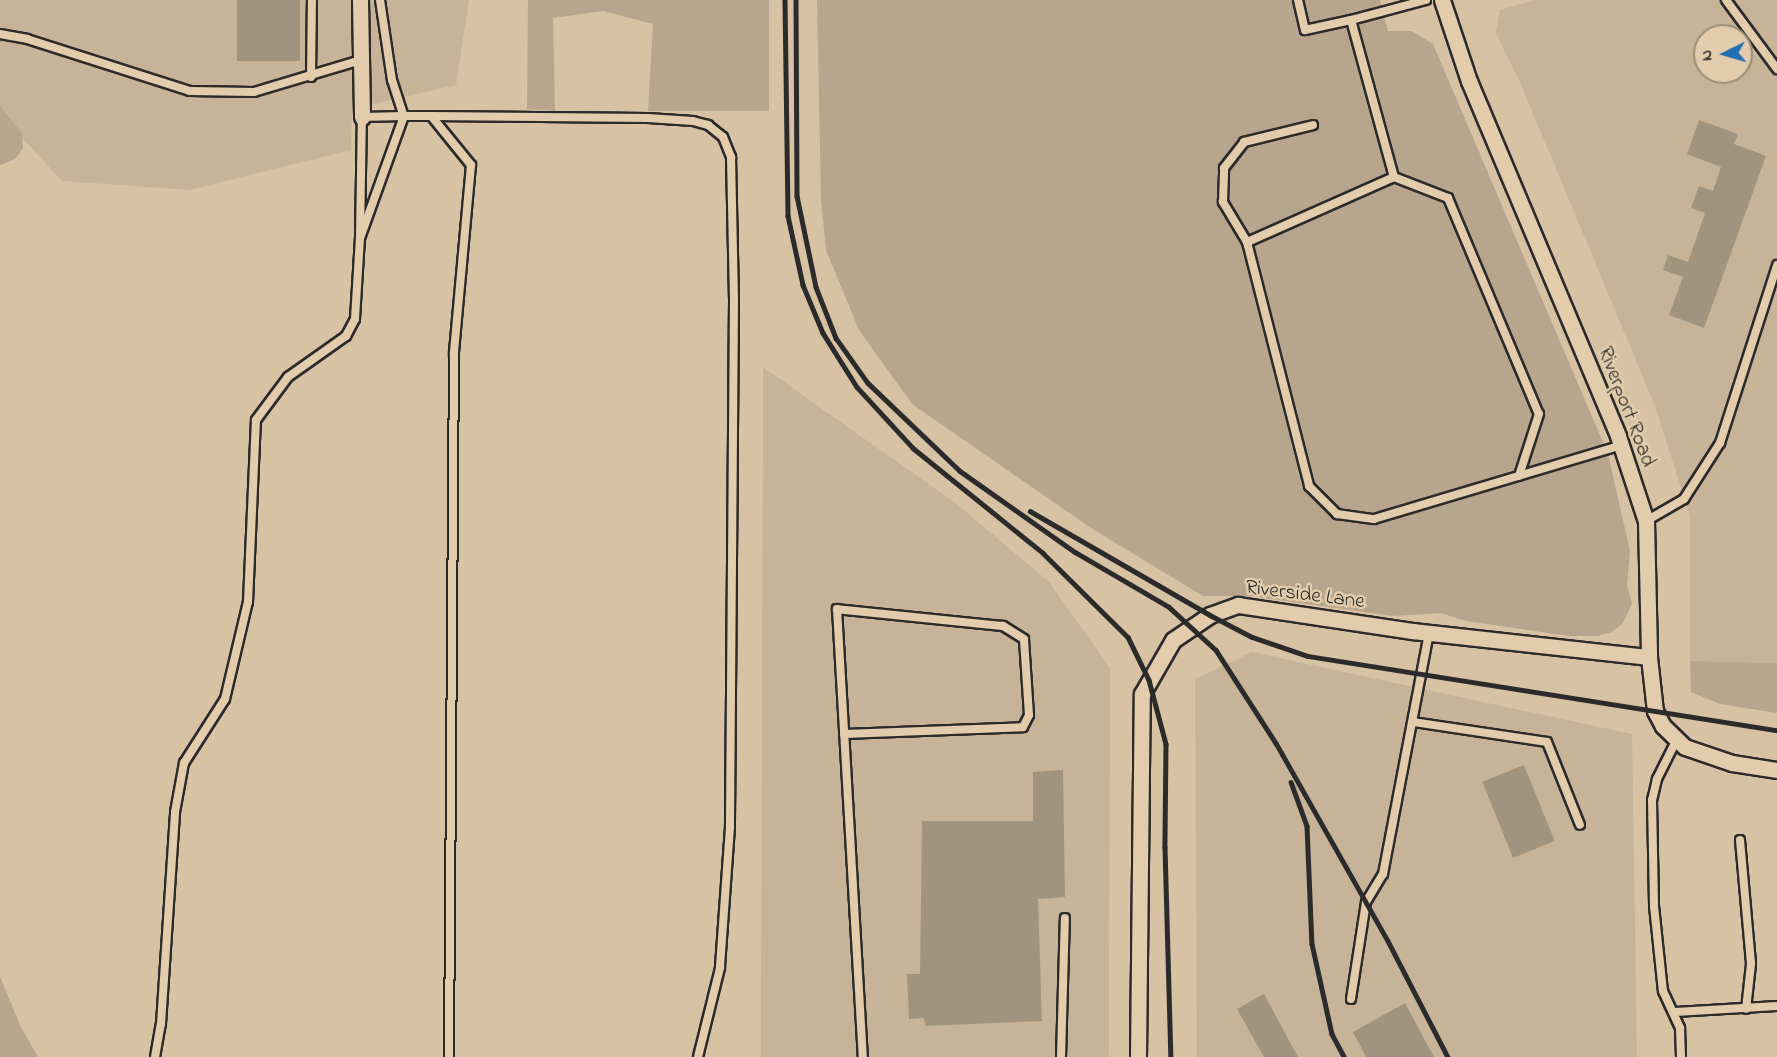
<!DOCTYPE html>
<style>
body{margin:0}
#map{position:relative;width:1777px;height:1057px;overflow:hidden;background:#d7c2a3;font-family:"Indie Flower",sans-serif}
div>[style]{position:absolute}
.built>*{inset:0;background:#c7b498}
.green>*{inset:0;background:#b7a68d}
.building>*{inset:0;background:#a1947e;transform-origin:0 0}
.roads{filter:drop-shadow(2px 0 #2b2b2b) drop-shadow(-2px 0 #2b2b2b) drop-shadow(0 2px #2b2b2b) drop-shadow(0 -2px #2b2b2b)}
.lane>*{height:8px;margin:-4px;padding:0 4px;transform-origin:4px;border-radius:4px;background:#e2ccab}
.street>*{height:15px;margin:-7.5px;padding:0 7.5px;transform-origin:7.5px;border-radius:7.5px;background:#e2ccab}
.rail>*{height:4.5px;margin:-2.25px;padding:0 2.25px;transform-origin:2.25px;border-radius:2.25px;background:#2b2b2b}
span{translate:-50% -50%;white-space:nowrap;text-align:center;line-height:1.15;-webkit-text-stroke:5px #e2ccab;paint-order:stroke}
.street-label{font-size:21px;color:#2b2b2b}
.north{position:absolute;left:1693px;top:24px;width:60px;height:60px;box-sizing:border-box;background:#e2ccab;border:2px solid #998c78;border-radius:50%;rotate:265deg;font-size:16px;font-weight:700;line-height:24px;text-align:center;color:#2b2b2b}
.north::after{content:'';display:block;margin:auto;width:21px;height:27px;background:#1f6fb2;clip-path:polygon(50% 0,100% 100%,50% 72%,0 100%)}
</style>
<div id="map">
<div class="built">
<div style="clip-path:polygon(0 0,469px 0,456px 85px,352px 109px,351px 150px,190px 190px,62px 181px,0 114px)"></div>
<div style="clip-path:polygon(evenodd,1535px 0,1777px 0,1777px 663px,1690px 661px,1690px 516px,1655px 406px,1519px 80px,1496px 33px,1500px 10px,1535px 0,1705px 36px,1741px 36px,1741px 72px,1705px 72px,1705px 36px)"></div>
<div style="clip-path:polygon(763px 367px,958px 505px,1049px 582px,1110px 668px,1109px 1057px,761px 1057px)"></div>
<div style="clip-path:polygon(1252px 652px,1632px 734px,1637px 1057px,1197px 1057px,1195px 679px)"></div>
</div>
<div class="green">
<div style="clip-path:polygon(528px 0,769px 0,769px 111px,648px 111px,653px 24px,603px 11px,553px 18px,555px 111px,527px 109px)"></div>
<div style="clip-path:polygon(817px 0,1380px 0,1388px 31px,1412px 31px,1433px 44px,1608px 454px,1630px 551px,1627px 585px,1632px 604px,1623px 623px,1612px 632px,1598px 636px,1569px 636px,1466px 621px,1440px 613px,1393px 616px,1251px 596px,1203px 596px,1091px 528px,912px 404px,859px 330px,826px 250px,821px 199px)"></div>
<div style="clip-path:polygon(0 106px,22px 133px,23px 148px,15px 159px,0 165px)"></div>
<div style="clip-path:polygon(1690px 661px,1777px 663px,1777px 713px,1720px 704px,1691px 692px)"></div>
<div style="clip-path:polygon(0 977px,21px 1027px,38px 1057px,0 1057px)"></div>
</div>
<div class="building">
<div style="left:237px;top:0;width:63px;height:61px"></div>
<div style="clip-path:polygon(1699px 120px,1738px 134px,1734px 144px,1766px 156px,1704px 328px,1669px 315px,1683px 277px,1663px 270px,1668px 255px,1688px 262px,1705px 213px,1691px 208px,1699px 186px,1713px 191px,1721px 167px,1687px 154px)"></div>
<div style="left:1524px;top:765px;width:82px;height:45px;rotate:68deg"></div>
<div style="clip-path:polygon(1063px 770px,1065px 897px,1038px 899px,1042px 1021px,925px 1026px,924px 1018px,909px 1019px,907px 974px,920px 974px,922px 821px,1033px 821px,1033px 772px)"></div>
<div style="clip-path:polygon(1264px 994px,1298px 1057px,1264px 1057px,1237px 1009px)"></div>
<div style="clip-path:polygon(1405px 1003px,1434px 1057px,1366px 1057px,1353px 1032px)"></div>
</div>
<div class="roads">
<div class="lane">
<div style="left:380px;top:0;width:81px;rotate:81.5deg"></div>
<div style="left:392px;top:80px;width:38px;rotate:72deg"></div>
<div style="left:404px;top:116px;width:130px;rotate:109.8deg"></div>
<div style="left:360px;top:238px;width:121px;rotate:-89.1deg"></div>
<div style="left:362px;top:117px;width:42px;rotate:-1.4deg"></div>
<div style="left:404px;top:116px;width:26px"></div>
<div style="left:430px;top:116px;width:218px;rotate:0.5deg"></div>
<div style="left:648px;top:118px;width:45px;rotate:3.8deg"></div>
<div style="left:693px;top:121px;width:16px;rotate:15deg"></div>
<div style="left:708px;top:125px;width:19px;rotate:39deg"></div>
<div style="left:723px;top:137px;width:22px;rotate:68deg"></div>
<div style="left:731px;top:157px;width:144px;rotate:88.8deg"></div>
<div style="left:734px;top:301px;width:526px;rotate:90.44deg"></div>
<div style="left:730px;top:827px;width:141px;rotate:94.1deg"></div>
<div style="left:720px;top:968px;width:92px;rotate:103.9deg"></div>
<div style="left:1298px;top:0;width:31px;rotate:77deg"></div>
<div style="left:1305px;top:30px;width:47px;rotate:-12.3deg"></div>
<div style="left:1426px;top:0;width:78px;rotate:165.1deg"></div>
<div style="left:1351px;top:20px;width:163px;rotate:74.7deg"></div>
<div style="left:1394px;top:177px;width:161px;rotate:156.1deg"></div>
<div style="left:1247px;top:242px;width:252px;rotate:75.7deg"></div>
<div style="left:1309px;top:486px;width:40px;rotate:45deg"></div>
<div style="left:1337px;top:514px;width:37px;rotate:8deg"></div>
<div style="left:1374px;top:519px;width:259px;rotate:-16.6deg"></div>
<div style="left:1726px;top:0;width:86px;rotate:53.5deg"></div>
<div style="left:0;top:34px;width:27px;rotate:10deg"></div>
<div style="left:27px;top:39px;width:171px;rotate:17.7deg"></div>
<div style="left:190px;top:91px;width:64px;rotate:0.9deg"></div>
<div style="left:254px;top:92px;width:112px;rotate:-16.7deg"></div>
<div style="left:311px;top:77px;width:77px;rotate:-89.3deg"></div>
<div style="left:432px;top:117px;width:62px;rotate:50.9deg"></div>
<div style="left:471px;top:165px;width:189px;rotate:95.2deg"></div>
<div style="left:454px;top:353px;width:704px;rotate:90.41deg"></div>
<div style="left:1394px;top:177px;width:58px;rotate:21.3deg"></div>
<div style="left:1448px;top:198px;width:234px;rotate:67.2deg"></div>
<div style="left:1539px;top:414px;width:65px;rotate:107.9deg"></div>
<div style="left:1247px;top:242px;width:47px;rotate:-121deg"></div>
<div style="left:1223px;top:202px;width:34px;rotate:-88deg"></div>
<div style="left:1224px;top:168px;width:33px;rotate:-52deg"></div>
<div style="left:1244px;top:142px;width:71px;rotate:-13.8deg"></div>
<div style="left:1646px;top:521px;width:44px;rotate:-30.1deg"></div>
<div style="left:1684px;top:499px;width:67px;rotate:-57.3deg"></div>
<div style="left:1720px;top:443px;width:187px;rotate:-72.2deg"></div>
<div style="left:1413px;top:722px;width:135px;rotate:8.5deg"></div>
<div style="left:1547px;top:742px;width:89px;rotate:68.3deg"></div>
<div style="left:844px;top:734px;width:179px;rotate:-2.2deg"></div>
<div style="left:1023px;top:727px;width:13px;rotate:-63deg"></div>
<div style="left:1029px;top:715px;width:76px;rotate:-93.8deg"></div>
<div style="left:1024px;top:639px;width:25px;rotate:-148deg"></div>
<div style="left:1003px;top:626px;width:167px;rotate:-174.2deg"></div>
<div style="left:837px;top:609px;width:449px;rotate:86.7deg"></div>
<div style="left:1677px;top:739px;width:45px;rotate:116.6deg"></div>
<div style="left:1657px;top:779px;width:22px;rotate:103deg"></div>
<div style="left:1652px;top:800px;width:106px;rotate:88.9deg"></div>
<div style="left:1654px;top:906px;width:85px;rotate:84deg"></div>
<div style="left:1663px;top:991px;width:41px;rotate:65.3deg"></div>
<div style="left:1680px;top:1028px;width:29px;rotate:88deg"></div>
<div style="left:1740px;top:840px;width:124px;rotate:84.9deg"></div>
<div style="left:1751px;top:964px;width:45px;rotate:96.3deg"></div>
<div style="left:1351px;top:999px;width:98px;rotate:-81.2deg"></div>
<div style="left:1366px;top:902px;width:33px;rotate:-59deg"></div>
<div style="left:1383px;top:874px;width:245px;rotate:-79.2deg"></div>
<div style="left:1675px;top:1012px;width:102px;rotate:-3.4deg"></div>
<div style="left:155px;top:1057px;width:34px;rotate:-80deg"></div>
<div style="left:161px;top:1024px;width:212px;rotate:-86.2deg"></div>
<div style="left:175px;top:812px;width:50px;rotate:-79.6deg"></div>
<div style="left:184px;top:763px;width:76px;rotate:-57.4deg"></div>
<div style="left:225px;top:699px;width:100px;rotate:-76.7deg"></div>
<div style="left:248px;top:602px;width:182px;rotate:-87.5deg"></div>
<div style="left:256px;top:420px;width:54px;rotate:-53.3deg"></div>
<div style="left:288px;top:377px;width:71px;rotate:-35.3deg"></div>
<div style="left:346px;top:336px;width:19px;rotate:-62deg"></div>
<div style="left:355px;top:319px;width:81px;rotate:-86.5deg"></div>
<div style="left:1061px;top:1057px;width:139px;rotate:-88.4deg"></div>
</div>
<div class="street">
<div style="left:360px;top:0;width:117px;rotate:89deg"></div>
<div style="left:1442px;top:0;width:85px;rotate:71.6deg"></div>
<div style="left:1469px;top:81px;width:385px;rotate:67.2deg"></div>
<div style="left:1618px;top:436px;width:89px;rotate:71.8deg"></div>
<div style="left:1646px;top:521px;width:136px;rotate:88.7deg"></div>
<div style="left:1649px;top:657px;width:54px;rotate:83.7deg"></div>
<div style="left:1655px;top:711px;width:17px;rotate:62deg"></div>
<div style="left:1663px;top:726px;width:30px;rotate:44deg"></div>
<div style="left:1685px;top:747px;width:50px;rotate:18.8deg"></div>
<div style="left:1732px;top:763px;width:46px;rotate:8.8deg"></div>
<div style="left:1138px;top:1057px;width:363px;rotate:-89.4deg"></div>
<div style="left:1142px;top:694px;width:62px;rotate:-60.1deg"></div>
<div style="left:1173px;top:640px;width:45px;rotate:-34deg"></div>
<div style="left:1210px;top:615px;width:30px;rotate:-20deg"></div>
<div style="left:1238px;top:605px;width:177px;rotate:8.5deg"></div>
<div style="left:1413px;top:631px;width:237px;rotate:6.3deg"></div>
</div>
</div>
<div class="rail">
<div style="left:785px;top:0;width:216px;rotate:89.2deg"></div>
<div style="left:788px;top:216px;width:71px;rotate:77.7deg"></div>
<div style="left:803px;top:285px;width:52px;rotate:67.4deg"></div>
<div style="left:823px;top:333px;width:64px;rotate:57.8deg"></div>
<div style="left:857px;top:387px;width:83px;rotate:47.4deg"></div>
<div style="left:913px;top:448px;width:167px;rotate:38.9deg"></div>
<div style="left:1043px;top:553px;width:120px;rotate:44.7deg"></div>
<div style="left:1128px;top:637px;width:48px;rotate:64deg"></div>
<div style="left:1149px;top:680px;width:66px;rotate:75.1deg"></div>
<div style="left:1166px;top:744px;width:103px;rotate:90.6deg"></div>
<div style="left:1165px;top:847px;width:210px;rotate:88.4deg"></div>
<div style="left:796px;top:0;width:196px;rotate:89.7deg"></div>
<div style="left:797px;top:196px;width:93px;rotate:78.2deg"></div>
<div style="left:816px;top:287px;width:55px;rotate:68.6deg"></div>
<div style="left:836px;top:338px;width:55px;rotate:54.6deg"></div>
<div style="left:868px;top:383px;width:127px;rotate:43.7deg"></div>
<div style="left:960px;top:471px;width:141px;rotate:35.2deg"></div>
<div style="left:1075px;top:552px;width:109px;rotate:30.3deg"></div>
<div style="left:1169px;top:607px;width:64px;rotate:42.5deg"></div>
<div style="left:1216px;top:650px;width:111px;rotate:57.2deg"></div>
<div style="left:1276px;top:743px;width:227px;rotate:60.5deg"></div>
<div style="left:1388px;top:941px;width:131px;rotate:62.7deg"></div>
<div style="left:1030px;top:511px;width:208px;rotate:30deg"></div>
<div style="left:1210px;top:615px;width:47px;rotate:27.6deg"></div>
<div style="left:1252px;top:637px;width:59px;rotate:18.7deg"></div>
<div style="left:1308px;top:656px;width:475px;rotate:9deg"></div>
<div style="left:1291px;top:782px;width:47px;rotate:70deg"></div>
<div style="left:1307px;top:826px;width:118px;rotate:87.6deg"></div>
<div style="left:1312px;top:944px;width:92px;rotate:77.5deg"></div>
<div style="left:1332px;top:1034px;width:26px;rotate:62deg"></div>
</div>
<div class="street-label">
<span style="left:1626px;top:407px;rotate:69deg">Riverport Road</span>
<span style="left:1305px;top:595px;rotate:7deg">Riverside Lane</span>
</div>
<div class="north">N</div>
</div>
